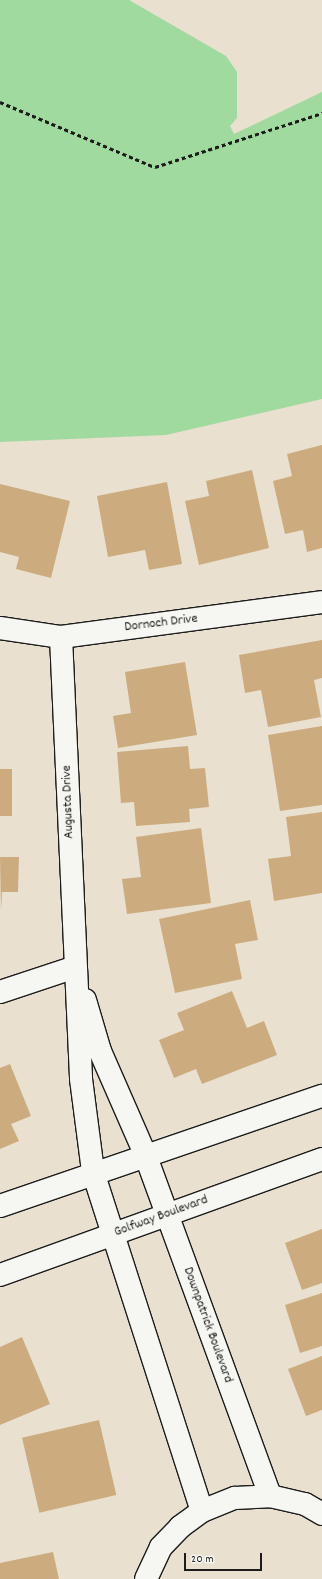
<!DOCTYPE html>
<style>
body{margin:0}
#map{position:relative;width:322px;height:1579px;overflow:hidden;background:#e9e0d0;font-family:Dekko,sans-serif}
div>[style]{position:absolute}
.green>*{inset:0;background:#a1da9f}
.building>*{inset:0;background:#ccac7f;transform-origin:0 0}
.path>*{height:2.5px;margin-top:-1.25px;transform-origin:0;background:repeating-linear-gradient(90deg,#1c1c1c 0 4px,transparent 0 7px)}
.roads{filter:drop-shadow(1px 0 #1c1c1c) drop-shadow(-1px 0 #1c1c1c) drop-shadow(0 1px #1c1c1c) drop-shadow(0 -1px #1c1c1c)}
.minor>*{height:22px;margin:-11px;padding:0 11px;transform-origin:11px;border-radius:11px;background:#f6f6f2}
.tertiary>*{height:22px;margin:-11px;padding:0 11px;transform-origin:11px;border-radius:11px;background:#f6f6f2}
span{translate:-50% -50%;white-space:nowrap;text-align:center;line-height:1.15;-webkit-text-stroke:3px #f6f6f2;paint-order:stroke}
.street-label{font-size:14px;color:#1c1c1c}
.scale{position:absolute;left:184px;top:1553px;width:78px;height:18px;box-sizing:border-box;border:2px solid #1c1c1c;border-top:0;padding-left:5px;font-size:12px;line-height:14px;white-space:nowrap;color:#1c1c1c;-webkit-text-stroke:3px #f6f6f2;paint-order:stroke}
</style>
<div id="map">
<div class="green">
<div style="clip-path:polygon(0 0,129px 0,226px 56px,237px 72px,237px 118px,230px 126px,234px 134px,322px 92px,322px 399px,166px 435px,0 442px)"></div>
</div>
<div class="building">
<div style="clip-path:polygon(322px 445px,322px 548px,307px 552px,303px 530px,285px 534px,273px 481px,292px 476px,287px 454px)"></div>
<div style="clip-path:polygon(252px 470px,269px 548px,199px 565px,185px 501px,209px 496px,206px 481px)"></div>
<div style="clip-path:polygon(167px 482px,182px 564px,149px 570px,145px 550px,108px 557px,97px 496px)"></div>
<div style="clip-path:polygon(0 484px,70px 501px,51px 578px,16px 569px,19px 557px,0 552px)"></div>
<div style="clip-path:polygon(322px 640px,322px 678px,314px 680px,321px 717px,268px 727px,261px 690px,245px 693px,239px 655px)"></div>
<div style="clip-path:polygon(185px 662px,197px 735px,118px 748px,113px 716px,131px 713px,125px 672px)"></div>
<div style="clip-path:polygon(322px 726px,322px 805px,280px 811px,268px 735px)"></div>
<div style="clip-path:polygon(188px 746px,190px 769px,205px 768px,209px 807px,189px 809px,190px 822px,136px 826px,134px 802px,121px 803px,117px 752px)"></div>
<div style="left:0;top:769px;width:12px;height:47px"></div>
<div style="clip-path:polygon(322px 812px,322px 893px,274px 901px,268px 859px,291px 856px,286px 817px)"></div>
<div style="clip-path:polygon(201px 828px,211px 903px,127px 914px,122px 879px,141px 877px,136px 837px)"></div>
<div style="clip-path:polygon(0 857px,19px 857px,18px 892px,2px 892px,1px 911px)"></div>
<div style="clip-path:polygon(250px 900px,258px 940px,235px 944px,242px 979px,175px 993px,159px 919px)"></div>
<div style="clip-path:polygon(232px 991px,247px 1028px,264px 1021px,277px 1055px,202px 1084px,196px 1069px,174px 1078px,159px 1040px,184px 1030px,177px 1013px)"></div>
<div style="clip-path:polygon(10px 1064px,31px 1116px,11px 1124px,19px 1141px,0 1149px,0 1068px)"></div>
<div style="clip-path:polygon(322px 1229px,322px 1283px,302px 1290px,285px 1243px)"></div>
<div style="clip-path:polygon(322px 1293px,322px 1346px,300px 1353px,285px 1305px)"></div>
<div style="clip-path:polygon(22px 1337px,50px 1404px,0 1425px,0 1347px)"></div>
<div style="clip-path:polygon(322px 1356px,322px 1410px,306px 1416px,288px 1369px)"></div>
<div style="left:99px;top:1420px;width:77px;height:79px;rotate:77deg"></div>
<div style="clip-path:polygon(53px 1552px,59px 1579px,0 1579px,0 1563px)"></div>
</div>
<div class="path">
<div style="left:0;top:102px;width:168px;rotate:22.8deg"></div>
<div style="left:155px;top:167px;width:176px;rotate:-17.9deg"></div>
</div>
<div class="roads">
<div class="minor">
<div style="left:0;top:628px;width:62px;rotate:8.4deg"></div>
<div style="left:61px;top:637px;width:263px;rotate:-7.6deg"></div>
<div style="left:61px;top:637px;width:442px;rotate:87.4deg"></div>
<div style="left:81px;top:1079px;width:94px;rotate:82.6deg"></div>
<div style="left:93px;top:1172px;width:356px;rotate:72.2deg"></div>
<div style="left:0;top:992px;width:79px;rotate:-18.4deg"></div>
<div style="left:85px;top:1000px;width:53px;rotate:73.6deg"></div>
<div style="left:100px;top:1051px;width:112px;rotate:66.4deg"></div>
<div style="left:145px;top:1154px;width:364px;rotate:69.9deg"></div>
<div style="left:146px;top:1579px;width:35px;rotate:-65deg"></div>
<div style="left:161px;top:1547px;width:28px;rotate:-46deg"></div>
<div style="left:180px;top:1527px;width:27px;rotate:-36deg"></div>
<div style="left:202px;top:1511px;width:35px;rotate:-22deg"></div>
<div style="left:235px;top:1498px;width:35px;rotate:-3deg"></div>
<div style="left:270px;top:1496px;width:36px;rotate:13deg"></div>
<div style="left:305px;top:1504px;width:20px;rotate:30deg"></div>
</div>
<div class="tertiary">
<div style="left:0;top:1206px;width:340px;rotate:-18.9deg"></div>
<div style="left:0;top:1275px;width:342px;rotate:-19.8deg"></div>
</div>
</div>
<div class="street-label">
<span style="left:161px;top:623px;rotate:-7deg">Dornoch Drive</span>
<span style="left:68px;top:802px;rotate:-92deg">Augusta Drive</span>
<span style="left:161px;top:1216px;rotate:-20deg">Golfway Boulevard</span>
<span style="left:208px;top:1325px;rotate:70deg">Downpatrick Boulevard</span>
</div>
<div class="scale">20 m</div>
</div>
